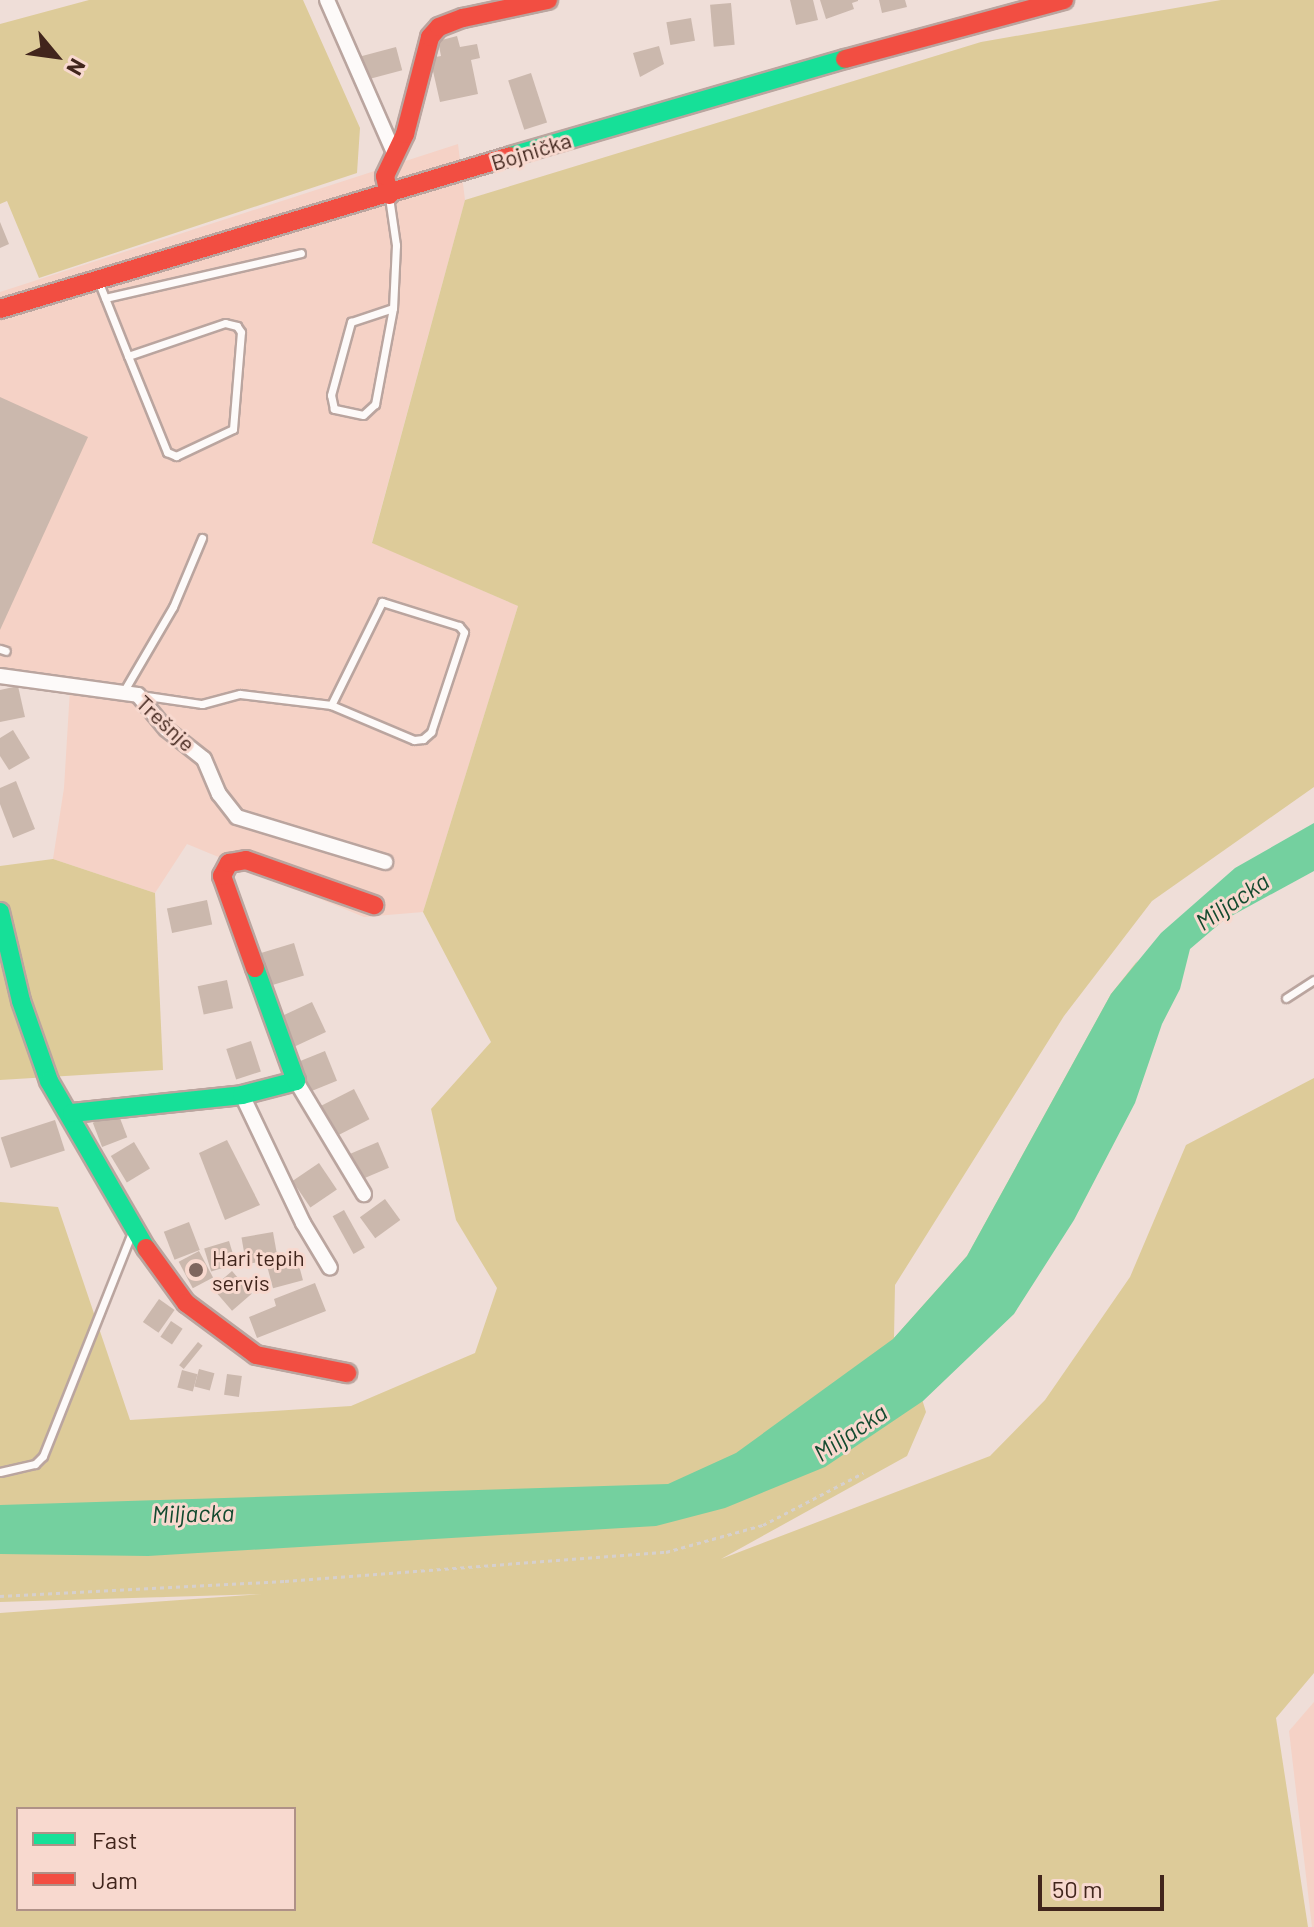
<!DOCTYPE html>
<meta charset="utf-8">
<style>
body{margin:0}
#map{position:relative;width:1314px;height:1927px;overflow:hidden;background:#efded8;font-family:Barlow,sans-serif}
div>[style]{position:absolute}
.built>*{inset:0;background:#f5d2c6}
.green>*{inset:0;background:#ddcb99}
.water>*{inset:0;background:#74d09f}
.building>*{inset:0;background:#cbb8ad;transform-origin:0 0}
.path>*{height:3px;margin-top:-1.5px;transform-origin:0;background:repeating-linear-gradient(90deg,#d6d0ce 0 4px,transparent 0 8px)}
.roads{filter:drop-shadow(2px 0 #baa59f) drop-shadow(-2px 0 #baa59f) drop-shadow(0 2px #baa59f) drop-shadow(0 -2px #baa59f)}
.lane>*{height:7px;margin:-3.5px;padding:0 3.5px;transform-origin:3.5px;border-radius:3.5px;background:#fdfaf9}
.street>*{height:14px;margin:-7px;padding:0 7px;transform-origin:7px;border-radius:7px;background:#fdfaf9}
.fast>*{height:18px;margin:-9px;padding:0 9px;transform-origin:9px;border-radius:9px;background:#16e098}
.jam>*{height:18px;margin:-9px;padding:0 9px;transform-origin:9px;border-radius:9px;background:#f24e42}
.dots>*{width:22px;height:22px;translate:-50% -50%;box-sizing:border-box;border:4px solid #f8d9cf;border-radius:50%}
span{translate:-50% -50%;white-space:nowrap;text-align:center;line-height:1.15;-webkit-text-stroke:6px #f8d9cf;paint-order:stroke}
.street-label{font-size:22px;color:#41251c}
.poi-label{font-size:22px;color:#41251c}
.left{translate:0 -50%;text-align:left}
.water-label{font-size:24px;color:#134a2f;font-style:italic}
.legend{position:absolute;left:16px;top:1807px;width:280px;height:104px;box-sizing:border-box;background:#f8d9cf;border:2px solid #af9187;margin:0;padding:10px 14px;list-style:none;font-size:24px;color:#41251c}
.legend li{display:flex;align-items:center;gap:16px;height:40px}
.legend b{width:40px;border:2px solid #af9187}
.north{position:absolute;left:16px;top:16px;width:80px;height:80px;-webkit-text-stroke:6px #f8d9cf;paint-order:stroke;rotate:119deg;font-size:22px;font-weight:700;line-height:32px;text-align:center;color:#41251c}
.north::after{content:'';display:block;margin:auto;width:28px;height:36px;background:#41251c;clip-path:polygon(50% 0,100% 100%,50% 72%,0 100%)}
.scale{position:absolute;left:1038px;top:1875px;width:126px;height:36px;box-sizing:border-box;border:4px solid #41251c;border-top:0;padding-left:10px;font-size:24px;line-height:28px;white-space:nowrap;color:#41251c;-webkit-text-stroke:6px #f8d9cf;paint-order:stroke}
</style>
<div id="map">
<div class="built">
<div style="clip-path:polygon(458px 144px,465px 200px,372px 542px,518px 606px,423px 912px,364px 917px,187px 844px,155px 893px,53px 859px,64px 788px,70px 689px,0 676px,0 292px)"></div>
<div style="clip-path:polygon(1314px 1702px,1314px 1927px,1312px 1927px,1289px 1731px)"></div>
</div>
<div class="green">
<div style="clip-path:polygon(89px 0,303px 0,360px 128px,357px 173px,39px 278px,7px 201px,0 204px,0 24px)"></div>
<div style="clip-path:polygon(evenodd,1221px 0,1314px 0,1314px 787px,1152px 901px,1064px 1016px,895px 1285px,894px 1338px,967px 1256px,1111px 994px,1138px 960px,912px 1367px,926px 1412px,907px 1456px,721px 1559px,990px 1456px,1045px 1400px,1130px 1277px,1186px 1145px,1314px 1078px,1314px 1673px,1276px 1718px,1308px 1927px,0 1927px,0 1613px,262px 1594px,0 1602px,0 1202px,58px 1207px,130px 1420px,351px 1406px,475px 1353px,497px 1288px,456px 1220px,431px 1109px,491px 1042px,423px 912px,518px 606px,372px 543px,465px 200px,981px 42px,1221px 0,18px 1809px,294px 1809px,294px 1909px,18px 1909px,18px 1809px)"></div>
<div style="clip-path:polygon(53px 859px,155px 893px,163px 1070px,0 1080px,0 866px)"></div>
</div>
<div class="water">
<div style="clip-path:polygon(1314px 823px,1314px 871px,1224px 920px,1190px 949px,1180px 989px,1162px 1024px,1135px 1103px,1074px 1220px,1014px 1314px,923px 1401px,825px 1467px,725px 1508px,656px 1526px,148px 1556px,0 1554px,0 1505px,668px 1484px,736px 1453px,893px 1339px,967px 1256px,1111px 994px,1161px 933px,1235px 868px)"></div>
</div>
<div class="building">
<div style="clip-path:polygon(790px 0,813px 0,818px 20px,796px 25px)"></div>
<div style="clip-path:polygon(820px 0,858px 0,858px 1px,852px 3px,854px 9px,826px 19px)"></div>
<div style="clip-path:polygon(879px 0,905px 0,907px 7px,882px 13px)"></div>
<div style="left:731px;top:3px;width:42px;height:21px;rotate:85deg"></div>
<div style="left:691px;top:18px;width:23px;height:25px;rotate:80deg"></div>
<div style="clip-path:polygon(457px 36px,460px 47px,477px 44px,480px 58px,471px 60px,478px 94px,440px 102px,430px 58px,441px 56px,438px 41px)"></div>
<div style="clip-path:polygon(659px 46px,664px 64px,640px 77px,633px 53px)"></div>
<div style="left:396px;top:47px;width:24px;height:37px;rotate:75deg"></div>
<div style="left:531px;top:73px;width:52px;height:24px;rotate:72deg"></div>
<div style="clip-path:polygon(0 222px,9px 244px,0 248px)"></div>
<div style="clip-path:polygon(0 397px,88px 437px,0 630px)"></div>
<div style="clip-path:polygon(18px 686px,25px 717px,0 722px,0 690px)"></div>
<div style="clip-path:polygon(13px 730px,30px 758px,9px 770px,0 756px,0 738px)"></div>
<div style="clip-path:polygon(16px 781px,35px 829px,13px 838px,0 804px,0 788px)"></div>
<div style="left:207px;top:900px;width:25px;height:41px;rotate:78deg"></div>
<div style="left:294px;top:943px;width:34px;height:38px;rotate:73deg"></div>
<div style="left:227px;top:980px;width:29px;height:30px;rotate:78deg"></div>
<div style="left:312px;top:1002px;width:33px;height:35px;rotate:65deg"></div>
<div style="left:251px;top:1041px;width:32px;height:26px;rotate:72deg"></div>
<div style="left:325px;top:1051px;width:32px;height:30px;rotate:68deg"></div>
<div style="left:354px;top:1089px;width:34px;height:39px;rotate:63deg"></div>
<div style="left:118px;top:1113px;width:26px;height:27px;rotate:69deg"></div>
<div style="left:55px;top:1120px;width:32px;height:57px;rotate:72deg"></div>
<div style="clip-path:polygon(227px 1140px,260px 1205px,225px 1220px,199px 1153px)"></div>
<div style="left:134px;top:1142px;width:31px;height:27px;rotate:59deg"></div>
<div style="left:378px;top:1142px;width:28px;height:30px;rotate:67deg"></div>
<div style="left:319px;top:1163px;width:32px;height:32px;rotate:56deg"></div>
<div style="left:385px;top:1199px;width:26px;height:31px;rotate:54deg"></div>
<div style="left:344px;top:1210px;width:43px;height:13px;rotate:61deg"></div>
<div style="left:189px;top:1222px;width:30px;height:27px;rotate:69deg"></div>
<div style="left:273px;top:1232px;width:27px;height:32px;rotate:80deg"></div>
<div style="left:229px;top:1241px;width:24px;height:26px;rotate:73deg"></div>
<div style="left:199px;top:1251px;width:30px;height:23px;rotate:62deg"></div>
<div style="left:297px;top:1258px;width:23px;height:31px;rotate:75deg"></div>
<div style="left:232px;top:1271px;width:30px;height:26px;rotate:49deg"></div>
<div style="clip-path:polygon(315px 1283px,326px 1311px,257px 1338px,249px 1317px,276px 1306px,274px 1299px)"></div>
<div style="left:159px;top:1299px;width:19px;height:28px;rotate:35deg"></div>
<div style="left:171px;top:1321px;width:14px;height:19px;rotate:34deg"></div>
<div style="left:198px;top:1342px;width:6px;height:30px;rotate:39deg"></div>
<div style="left:199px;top:1369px;width:16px;height:18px;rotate:15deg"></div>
<div style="left:182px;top:1370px;width:16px;height:18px;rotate:15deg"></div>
<div style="left:227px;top:1374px;width:15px;height:21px;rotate:8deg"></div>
</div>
<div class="path">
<div style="left:0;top:1596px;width:285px;rotate:-3deg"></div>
<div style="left:285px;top:1581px;width:382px;rotate:-4.4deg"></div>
<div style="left:666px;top:1552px;width:101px;rotate:-15.6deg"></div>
<div style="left:763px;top:1525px;width:113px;rotate:-27.5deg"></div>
</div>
<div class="roads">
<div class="lane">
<div style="left:389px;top:197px;width:49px;rotate:81.7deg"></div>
<div style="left:396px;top:245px;width:63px;rotate:92.7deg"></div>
<div style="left:393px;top:308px;width:98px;rotate:100.6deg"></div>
<div style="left:375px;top:404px;width:16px;rotate:137deg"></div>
<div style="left:363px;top:415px;width:30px;rotate:-168deg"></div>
<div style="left:334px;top:409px;width:14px;rotate:-102deg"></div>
<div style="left:331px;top:395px;width:76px;rotate:-74.7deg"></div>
<div style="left:351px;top:322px;width:44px;rotate:-18.4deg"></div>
<div style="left:99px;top:283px;width:79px;rotate:68.3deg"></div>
<div style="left:128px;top:356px;width:104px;rotate:67.9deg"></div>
<div style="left:167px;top:452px;width:10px;rotate:24deg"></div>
<div style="left:176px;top:456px;width:63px;rotate:-25.3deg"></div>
<div style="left:233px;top:429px;width:97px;rotate:-85.3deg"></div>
<div style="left:241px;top:332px;width:7px;rotate:-124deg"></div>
<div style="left:237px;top:326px;width:12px;rotate:-166deg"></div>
<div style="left:225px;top:323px;width:102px;rotate:161.2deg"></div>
<div style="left:105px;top:298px;width:201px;rotate:-12.9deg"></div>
<div style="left:0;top:649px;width:6px;rotate:18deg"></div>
<div style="left:125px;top:689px;width:95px;rotate:-59.7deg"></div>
<div style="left:173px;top:607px;width:75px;rotate:-67.2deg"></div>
<div style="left:140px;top:695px;width:63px;rotate:8.3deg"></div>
<div style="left:202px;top:704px;width:39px;rotate:-15deg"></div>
<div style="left:240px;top:694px;width:92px;rotate:6.9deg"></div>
<div style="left:331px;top:705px;width:90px;rotate:22.9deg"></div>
<div style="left:414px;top:740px;width:9px;rotate:-6deg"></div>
<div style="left:423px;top:739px;width:11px;rotate:-41deg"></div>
<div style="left:431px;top:732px;width:105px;rotate:-71.7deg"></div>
<div style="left:464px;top:632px;width:8px;rotate:-130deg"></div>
<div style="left:459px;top:626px;width:81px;rotate:-162.7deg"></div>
<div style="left:382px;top:602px;width:115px;rotate:116.3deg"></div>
<div style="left:1286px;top:998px;width:33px;rotate:-33deg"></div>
<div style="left:0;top:1472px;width:36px;rotate:-13deg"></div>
<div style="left:35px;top:1464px;width:11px;rotate:-45deg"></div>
<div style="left:43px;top:1456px;width:241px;rotate:-68.3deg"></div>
</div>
<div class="street">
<div style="left:327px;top:0;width:169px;rotate:66.3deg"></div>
<div style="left:0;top:676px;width:139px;rotate:7.8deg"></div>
<div style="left:138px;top:695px;width:44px;rotate:50.5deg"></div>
<div style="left:166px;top:729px;width:48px;rotate:38.3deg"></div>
<div style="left:204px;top:759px;width:38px;rotate:67deg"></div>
<div style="left:219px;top:794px;width:29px;rotate:52deg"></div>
<div style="left:237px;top:817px;width:155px;rotate:16.9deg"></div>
<div style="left:296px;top:1081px;width:132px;rotate:59deg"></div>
<div style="left:242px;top:1095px;width:142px;rotate:64.5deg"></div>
<div style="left:303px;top:1223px;width:52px;rotate:59deg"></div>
</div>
<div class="fast">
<div style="left:511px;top:156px;width:348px;rotate:-16.2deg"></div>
<div style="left:0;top:912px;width:91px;rotate:76.7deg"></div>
<div style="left:21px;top:1001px;width:85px;rotate:70.7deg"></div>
<div style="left:49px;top:1081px;width:193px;rotate:59.9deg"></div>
<div style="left:72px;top:1113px;width:171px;rotate:-6deg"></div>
<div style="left:242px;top:1095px;width:56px;rotate:-14.5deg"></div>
<div style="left:296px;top:1081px;width:120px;rotate:-109.9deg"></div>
</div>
<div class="jam">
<div style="left:845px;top:59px;width:227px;rotate:-15.1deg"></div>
<div style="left:389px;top:195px;width:19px;rotate:-102deg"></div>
<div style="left:385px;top:176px;width:47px;rotate:-64.5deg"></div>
<div style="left:405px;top:134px;width:100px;rotate:-75.5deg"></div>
<div style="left:430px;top:37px;width:13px;rotate:-48deg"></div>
<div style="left:439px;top:27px;width:26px;rotate:-21deg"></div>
<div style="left:463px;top:18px;width:87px;rotate:-12deg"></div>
<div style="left:0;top:309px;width:533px;rotate:-16.67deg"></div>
<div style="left:255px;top:968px;width:98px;rotate:-109.7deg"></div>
<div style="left:222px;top:876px;width:15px;rotate:-62deg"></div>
<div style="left:229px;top:863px;width:17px;rotate:-10deg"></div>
<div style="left:246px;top:860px;width:136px;rotate:19.4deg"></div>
<div style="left:146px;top:1248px;width:68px;rotate:54deg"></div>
<div style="left:186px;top:1303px;width:87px;rotate:36.6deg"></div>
<div style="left:256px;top:1355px;width:93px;rotate:11.2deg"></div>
</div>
</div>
<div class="dots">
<div style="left:196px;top:1270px;background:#7e665e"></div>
</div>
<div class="street-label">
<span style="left:531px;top:151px;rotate:-17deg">Bojnička</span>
<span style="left:166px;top:723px;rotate:43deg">Trešnje</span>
</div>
<div class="poi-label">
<span class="left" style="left:212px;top:1270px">Hari tepih<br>servis</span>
</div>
<div class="water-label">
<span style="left:1232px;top:901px;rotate:-34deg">Miljacka</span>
<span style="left:850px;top:1432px;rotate:-34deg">Miljacka</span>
<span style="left:193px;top:1513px;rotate:-1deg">Miljacka</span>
</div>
<ul class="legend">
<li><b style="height:10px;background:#16e098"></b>Fast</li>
<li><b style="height:10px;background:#f24e42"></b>Jam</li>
</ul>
<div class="north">N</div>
<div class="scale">50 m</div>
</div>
